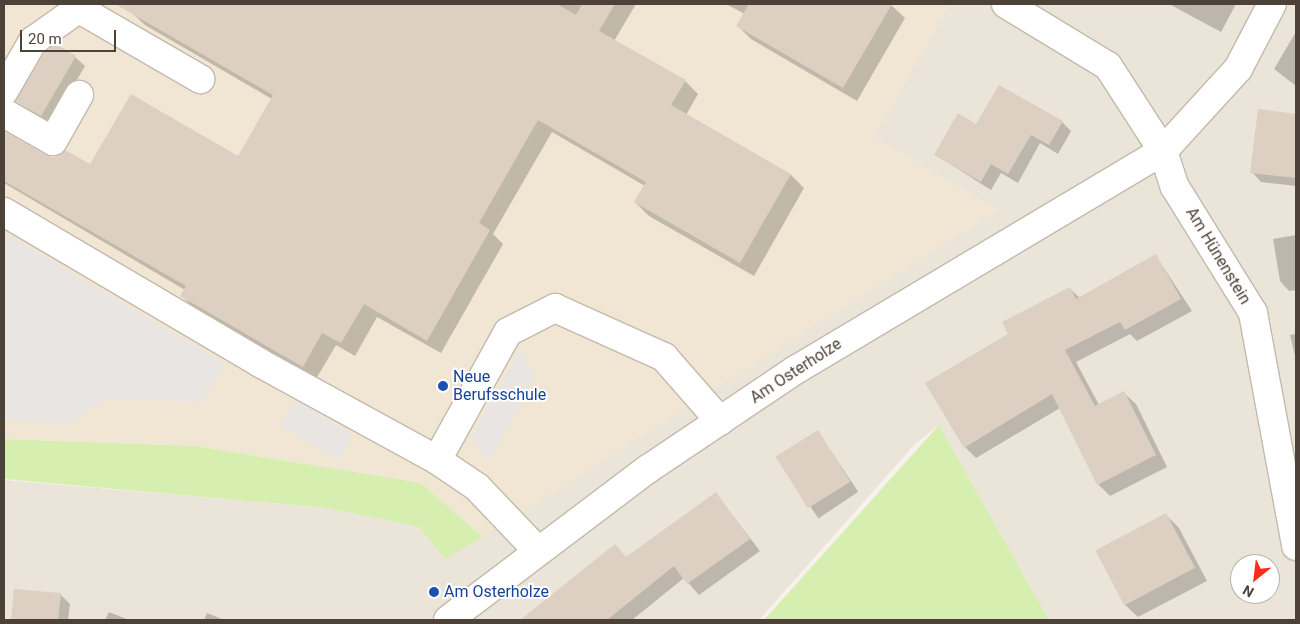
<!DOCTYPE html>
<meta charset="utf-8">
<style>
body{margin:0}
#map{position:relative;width:1300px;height:624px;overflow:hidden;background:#f7f2eb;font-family:Roboto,sans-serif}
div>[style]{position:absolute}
.residential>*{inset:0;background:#ebe4d9}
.education>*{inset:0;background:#f1e6d4}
.green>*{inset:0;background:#d7eeb1}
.parking>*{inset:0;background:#e8e5e2;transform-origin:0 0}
.shadow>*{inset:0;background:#0003;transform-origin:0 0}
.building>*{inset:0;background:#ddd0c2;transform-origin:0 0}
.roads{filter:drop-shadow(1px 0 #c3b9ac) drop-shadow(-1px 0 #c3b9ac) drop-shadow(0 1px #c3b9ac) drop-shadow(0 -1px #c3b9ac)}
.minor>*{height:28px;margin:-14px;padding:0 14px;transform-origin:14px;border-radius:14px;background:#fff}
.dots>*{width:14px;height:14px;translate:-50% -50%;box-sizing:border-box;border:2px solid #fff;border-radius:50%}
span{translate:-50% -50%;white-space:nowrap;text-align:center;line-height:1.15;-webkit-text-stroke:4px #fff;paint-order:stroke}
.street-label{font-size:16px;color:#4c4238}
.transit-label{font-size:16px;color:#164399}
.left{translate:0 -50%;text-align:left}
.frame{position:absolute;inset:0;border:5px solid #4c4238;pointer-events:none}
.north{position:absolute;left:1230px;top:554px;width:50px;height:50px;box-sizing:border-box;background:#fff;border:1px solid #b7b3af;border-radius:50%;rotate:209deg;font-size:14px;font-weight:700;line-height:20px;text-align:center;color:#4c4238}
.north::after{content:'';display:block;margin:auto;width:18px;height:22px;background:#ff2a1a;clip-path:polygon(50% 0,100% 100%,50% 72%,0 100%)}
.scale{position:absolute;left:20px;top:30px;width:96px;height:22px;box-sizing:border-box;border:2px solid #4c4238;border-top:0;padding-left:6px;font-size:15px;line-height:18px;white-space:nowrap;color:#4c4238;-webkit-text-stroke:4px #fff;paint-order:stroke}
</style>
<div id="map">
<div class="residential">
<div style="clip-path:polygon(evenodd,950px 4px,1296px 4px,1296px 620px,1049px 620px,939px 425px,915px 444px,759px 620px,4px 620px,4px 480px,327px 508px,419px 527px,445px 559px,997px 210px,873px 137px,950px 4px,1240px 564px,1270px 564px,1270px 594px,1240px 594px,1240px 564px)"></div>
</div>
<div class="education">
<div style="clip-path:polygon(4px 4px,950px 4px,873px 137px,997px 210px,483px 537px,421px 483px,197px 446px,4px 439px)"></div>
</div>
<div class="green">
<div style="clip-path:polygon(939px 425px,1049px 620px,764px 620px)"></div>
<div style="clip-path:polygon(4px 439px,197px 446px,421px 483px,483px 537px,445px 559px,419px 527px,327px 508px,4px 479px)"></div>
</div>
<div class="parking">
<div style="clip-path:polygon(4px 233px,225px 364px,201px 402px,105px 398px,69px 424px,4px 419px)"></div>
<div style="clip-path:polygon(520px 349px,535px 376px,489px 461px,471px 437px)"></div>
<div style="left:295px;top:400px;width:68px;height:29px;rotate:31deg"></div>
</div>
<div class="shadow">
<div style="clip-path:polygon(136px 4px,636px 4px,614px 41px,685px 81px,698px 94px,686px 115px,791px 175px,804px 188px,754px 276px,649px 216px,635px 202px,645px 186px,552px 132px,493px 234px,503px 244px,441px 353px,377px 317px,355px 356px,336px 345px,316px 379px,195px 309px,182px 296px,185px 290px,4px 183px,4px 132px,45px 156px,91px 166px,238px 158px,272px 99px,145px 25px,131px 12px)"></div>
<div style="clip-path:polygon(726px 4px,890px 4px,905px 18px,857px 101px,751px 39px,738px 26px,745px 14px)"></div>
<div style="clip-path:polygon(1169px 4px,1236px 4px,1221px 32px)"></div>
<div style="clip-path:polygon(1296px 32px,1296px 86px,1274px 69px)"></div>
<div style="clip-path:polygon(75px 57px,85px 66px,51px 125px,17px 101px)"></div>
<div style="clip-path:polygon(1260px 111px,1296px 115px,1296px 186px,1261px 182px,1252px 172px)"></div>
<div style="clip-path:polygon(1062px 122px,1071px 131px,1058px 154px,1040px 143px,1018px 183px,1001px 173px,991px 190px,936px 155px,977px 125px)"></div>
<div style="clip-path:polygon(1296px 235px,1296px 290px,1289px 291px,1280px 281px,1273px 239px)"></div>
<div style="clip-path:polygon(1156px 256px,1192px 311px,1137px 341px,1130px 334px,1076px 362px,1099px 405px,1124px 393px,1136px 404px,1167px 467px,1110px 496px,1098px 484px,1060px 408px,976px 458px,965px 447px,1009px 334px,1070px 289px,1080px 298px)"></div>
<div style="clip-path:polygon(1296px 334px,1296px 360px,1290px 335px)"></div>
<div style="left:818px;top:432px;width:72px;height:48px;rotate:56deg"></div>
<div style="clip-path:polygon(716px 494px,760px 551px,699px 595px,684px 578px,632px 620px,545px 620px,536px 609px,615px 545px,627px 558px)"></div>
<div style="clip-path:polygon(1166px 515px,1179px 528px,1207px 581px,1138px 617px,1124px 604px,1096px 551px)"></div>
<div style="clip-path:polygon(15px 590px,60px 594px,70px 604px,68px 620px,12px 620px)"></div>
<div style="clip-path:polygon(109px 612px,129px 620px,105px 620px)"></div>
<div style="clip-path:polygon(207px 613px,224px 620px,204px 620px)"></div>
</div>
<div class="building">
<div style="clip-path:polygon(115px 4px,557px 4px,576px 15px,582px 4px,615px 4px,599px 31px,686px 80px,671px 105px,791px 174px,740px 263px,634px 202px,646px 182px,538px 120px,479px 223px,490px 230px,427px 341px,364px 304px,341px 343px,322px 333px,303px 367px,180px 296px,186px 286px,4px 181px,4px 131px,46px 155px,54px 157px,65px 150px,90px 164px,131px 94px,238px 156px,273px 95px)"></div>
<div style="clip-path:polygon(749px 4px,892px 4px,843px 88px,736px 26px)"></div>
<div style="clip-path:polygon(56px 44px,76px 56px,41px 116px,15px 101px,45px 52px)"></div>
<div style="clip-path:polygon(999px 85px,1063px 121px,1049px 145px,1031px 135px,1008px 174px,991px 164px,981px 182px,934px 155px,958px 113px,976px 124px)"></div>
<div style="clip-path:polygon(1258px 109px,1296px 114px,1296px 178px,1250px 173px)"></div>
<div style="clip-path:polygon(1156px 254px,1181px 299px,1125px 330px,1120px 322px,1065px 350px,1095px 406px,1124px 391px,1156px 455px,1097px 485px,1052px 394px,964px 448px,925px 383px,1008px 334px,1002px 322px,1070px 287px,1076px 299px)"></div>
<div style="left:818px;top:430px;width:61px;height:50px;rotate:58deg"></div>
<div style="clip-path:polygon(716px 492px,750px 539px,687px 584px,674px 566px,607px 620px,520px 620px,615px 544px,626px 557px)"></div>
<div style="left:1166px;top:513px;width:62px;height:80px;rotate:62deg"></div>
<div style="clip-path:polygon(14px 589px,61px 593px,58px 620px,11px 620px)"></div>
</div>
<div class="roads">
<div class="minor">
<div style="left:1006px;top:4px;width:119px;rotate:31.3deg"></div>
<div style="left:1108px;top:66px;width:101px;rotate:57.1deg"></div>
<div style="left:1163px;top:151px;width:38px;rotate:72deg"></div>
<div style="left:1175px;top:187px;width:148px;rotate:58.2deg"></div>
<div style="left:1253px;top:313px;width:237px;rotate:79.5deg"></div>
<div style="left:81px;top:10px;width:138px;rotate:30.1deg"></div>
<div style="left:4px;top:91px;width:58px;rotate:-59.9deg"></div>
<div style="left:33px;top:41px;width:64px;rotate:-35.4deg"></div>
<div style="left:4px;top:113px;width:56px;rotate:29.7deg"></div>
<div style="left:53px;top:141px;width:53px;rotate:-60.5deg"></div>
<div style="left:4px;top:212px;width:297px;rotate:30.5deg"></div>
<div style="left:260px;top:363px;width:202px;rotate:28.7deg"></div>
<div style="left:437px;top:460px;width:48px;rotate:34deg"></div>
<div style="left:477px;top:487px;width:87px;rotate:46.4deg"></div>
<div style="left:437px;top:460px;width:146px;rotate:-61deg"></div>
<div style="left:508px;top:332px;width:53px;rotate:-27.1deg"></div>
<div style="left:555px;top:308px;width:120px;rotate:24.2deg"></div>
<div style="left:664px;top:357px;width:85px;rotate:48.8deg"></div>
<div style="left:448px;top:620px;width:251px;rotate:-37.1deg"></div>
<div style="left:648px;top:469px;width:179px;rotate:-33.9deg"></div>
<div style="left:797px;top:369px;width:426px;rotate:-30.8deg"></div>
<div style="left:1163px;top:151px;width:111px;rotate:-47.6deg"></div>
<div style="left:1238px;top:69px;width:73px;rotate:-62.4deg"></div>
</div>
</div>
<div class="dots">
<div style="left:443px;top:386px;background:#1a4fb4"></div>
<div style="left:434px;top:592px;background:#1a4fb4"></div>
</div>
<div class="street-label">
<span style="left:1218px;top:256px;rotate:59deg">Am Hünenstein</span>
<span style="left:796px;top:371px;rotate:-33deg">Am Osterholze</span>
</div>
<div class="transit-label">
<span class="left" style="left:453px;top:386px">Neue<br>Berufsschule</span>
<span class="left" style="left:444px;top:592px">Am Osterholze</span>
</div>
<div class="frame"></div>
<div class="north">N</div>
<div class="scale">20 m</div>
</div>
